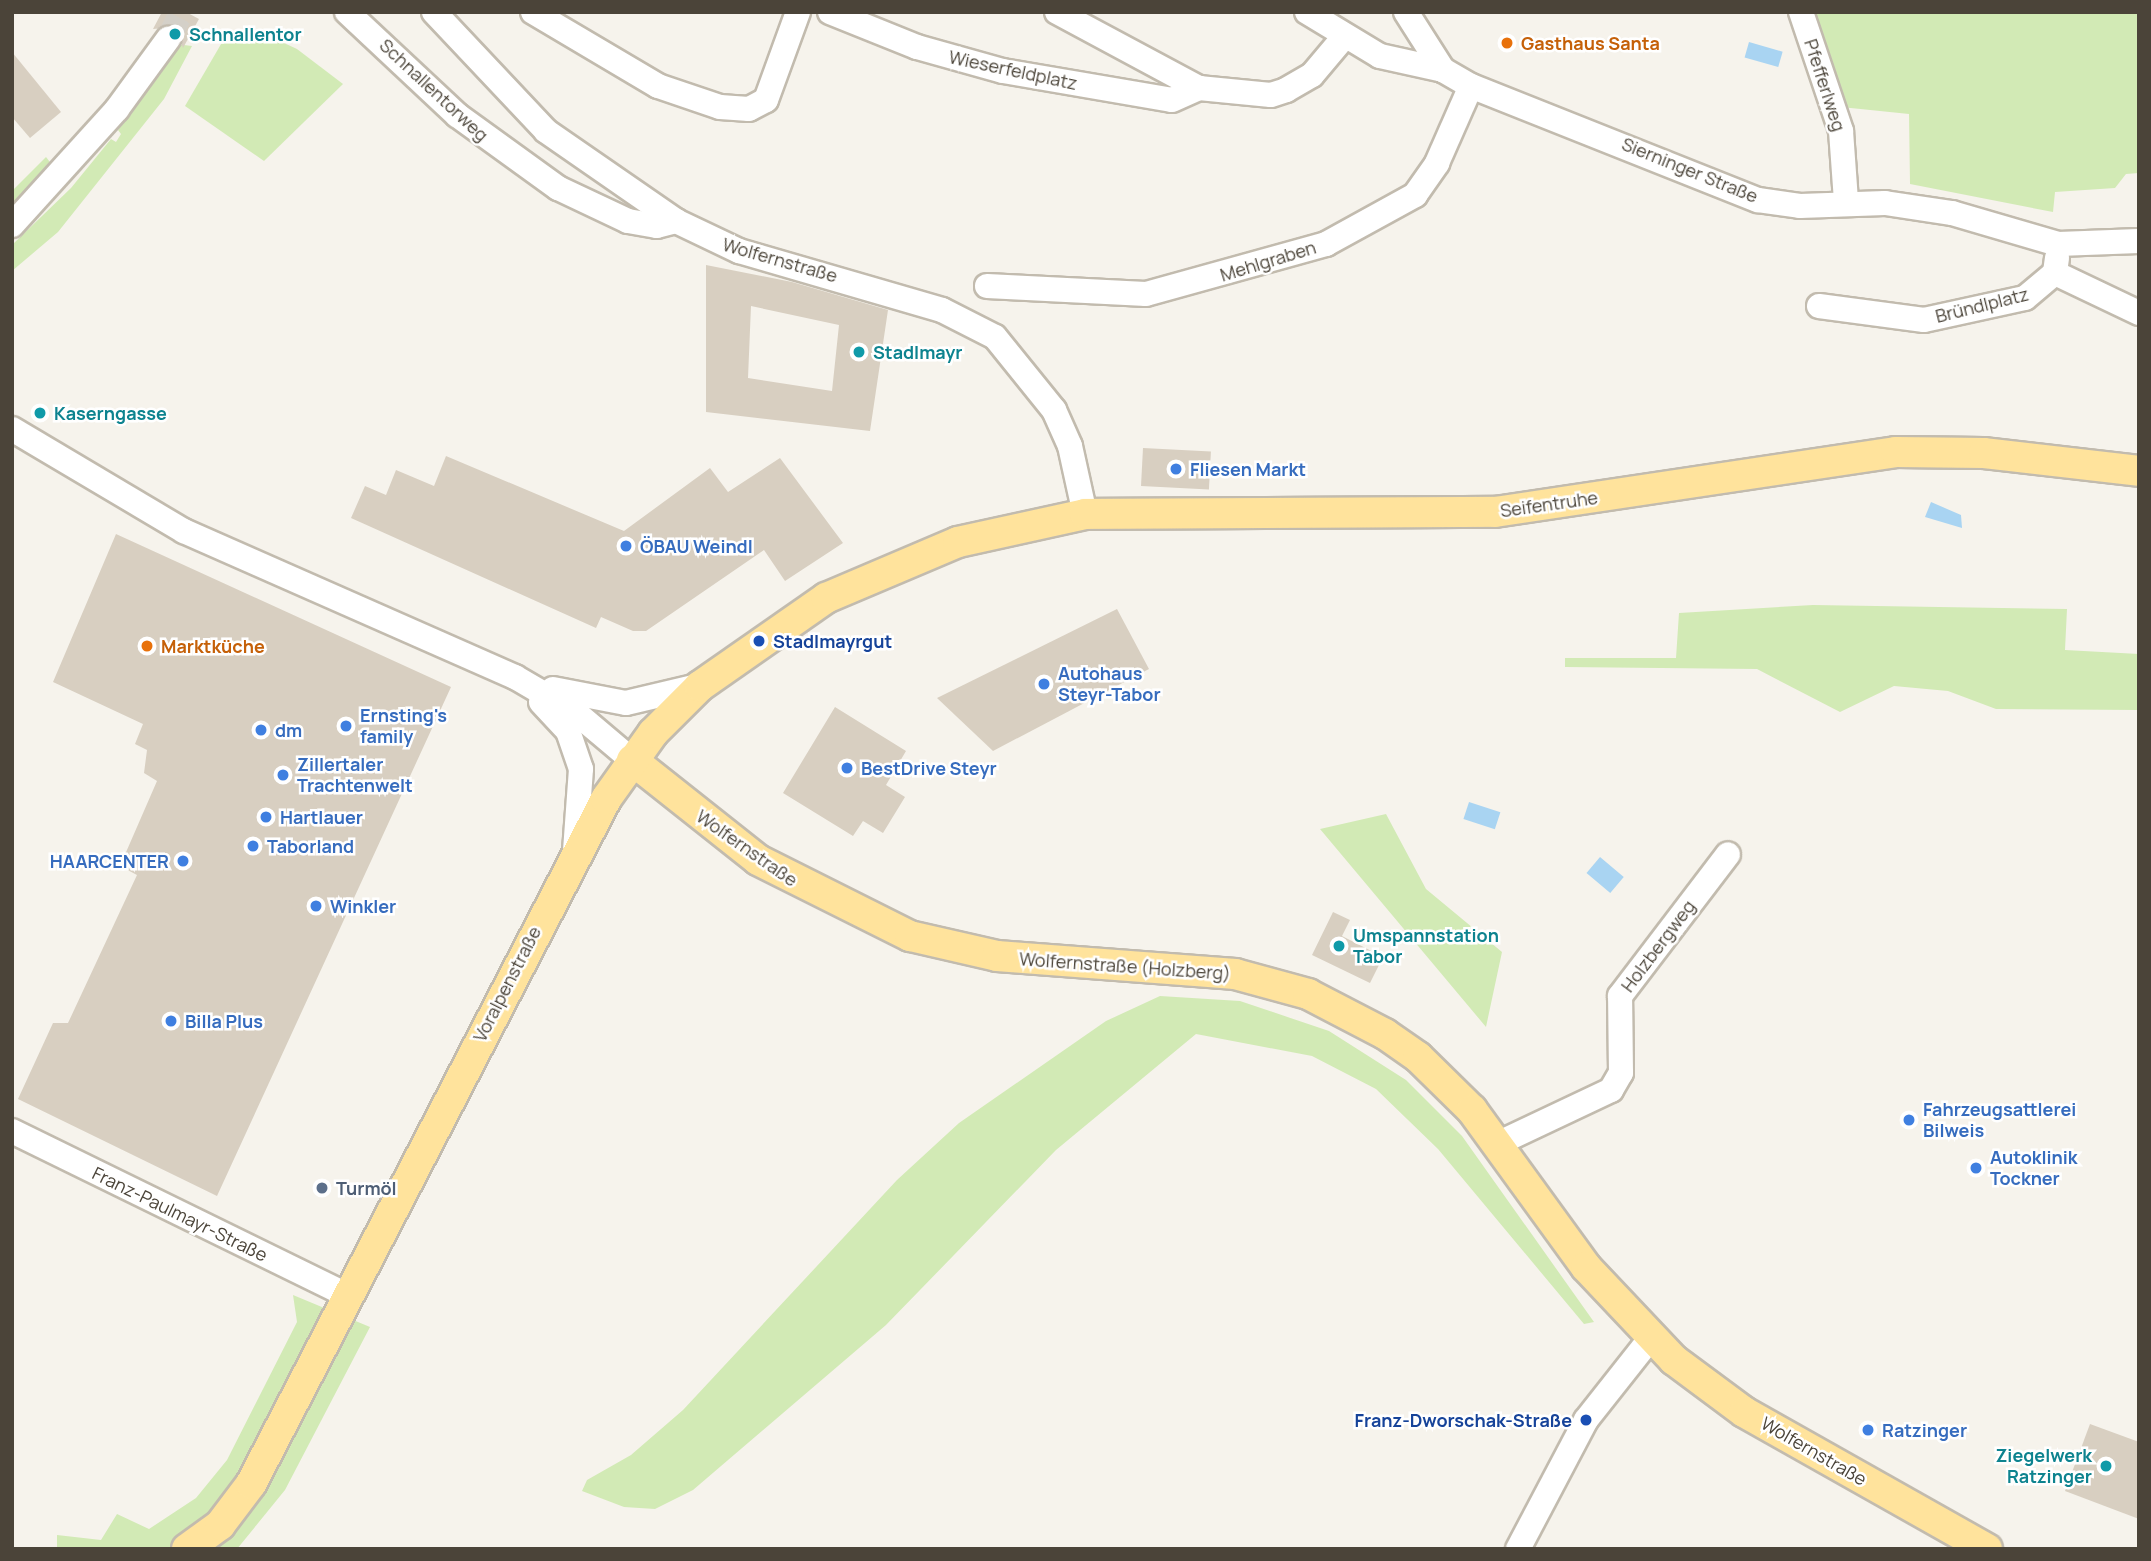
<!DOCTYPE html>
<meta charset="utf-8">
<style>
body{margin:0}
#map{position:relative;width:2151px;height:1561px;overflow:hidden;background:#f6f3ec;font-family:Manrope,sans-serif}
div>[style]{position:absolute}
.green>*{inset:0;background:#d2eab5}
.water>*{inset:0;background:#a9d4f2;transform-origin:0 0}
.building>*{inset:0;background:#d8cfc1;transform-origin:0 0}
.minor-tunnel>*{height:24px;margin-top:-12px;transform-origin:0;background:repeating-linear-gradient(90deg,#d4d0c8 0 24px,transparent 0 36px)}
.roads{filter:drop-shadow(2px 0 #c2bbae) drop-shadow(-2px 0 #c2bbae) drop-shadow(0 2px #c2bbae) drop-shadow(0 -2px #c2bbae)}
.minor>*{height:24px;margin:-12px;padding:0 12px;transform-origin:12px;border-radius:12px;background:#fff}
.major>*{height:30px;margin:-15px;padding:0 15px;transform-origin:15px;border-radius:15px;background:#ffe39c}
.dots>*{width:19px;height:19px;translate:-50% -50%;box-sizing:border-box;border:4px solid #fff;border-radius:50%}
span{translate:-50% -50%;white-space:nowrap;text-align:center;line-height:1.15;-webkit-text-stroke:5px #fff;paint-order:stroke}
.culture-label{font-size:18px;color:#0d838f;font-weight:700}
.left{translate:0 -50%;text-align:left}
.right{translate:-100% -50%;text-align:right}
.food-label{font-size:18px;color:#c56008;font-weight:700}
.street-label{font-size:18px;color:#4b4439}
.shop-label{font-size:18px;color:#366cbe;font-weight:700}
.transit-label{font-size:18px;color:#164399;font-weight:700}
.service-label{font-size:18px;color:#4e5e75;font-weight:700}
.frame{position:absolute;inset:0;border:14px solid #4b4439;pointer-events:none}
</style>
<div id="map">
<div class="green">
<div style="clip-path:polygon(1815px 12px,2139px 12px,2139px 173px,2126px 174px,2115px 188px,2055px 192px,2053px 212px,1910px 184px,1909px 114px,1841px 107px)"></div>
<div style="clip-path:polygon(260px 32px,297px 49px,343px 84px,264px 161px,185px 106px,224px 39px)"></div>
<div style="clip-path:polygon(176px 44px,192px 46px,164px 99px,58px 232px,12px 271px,12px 245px,71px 188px,111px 139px,116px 142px,121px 134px,118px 130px)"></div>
<div style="clip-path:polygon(46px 157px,53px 166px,12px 206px,12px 191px)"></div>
<div style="clip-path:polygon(1813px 605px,2067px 609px,2065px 650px,2139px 654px,2139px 710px,1996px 709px,1948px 691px,1894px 686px,1840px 712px,1757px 669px,1565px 667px,1565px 658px,1676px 658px,1679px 613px)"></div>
<div style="clip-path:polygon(1386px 814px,1426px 889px,1502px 952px,1486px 1027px,1320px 829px)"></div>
<div style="clip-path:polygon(1160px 996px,1240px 1001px,1329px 1031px,1406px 1080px,1462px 1136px,1594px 1322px,1584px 1324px,1438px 1149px,1376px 1089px,1312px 1056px,1196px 1034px,1056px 1150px,886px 1325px,693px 1490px,655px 1509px,624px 1507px,582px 1491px,587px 1480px,631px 1455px,683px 1410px,897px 1180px,959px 1123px,1106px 1021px)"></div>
<div style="clip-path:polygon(293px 1295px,370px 1327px,285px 1490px,237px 1549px,57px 1549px,57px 1535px,101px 1540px,117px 1514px,149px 1529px,196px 1498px,227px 1460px,297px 1322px)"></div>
</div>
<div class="water">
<div style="left:1749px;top:42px;width:35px;height:16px;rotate:16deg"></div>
<div style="clip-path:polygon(1931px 502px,1961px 515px,1962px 528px,1925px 517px)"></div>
<div style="left:1469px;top:802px;width:33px;height:18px;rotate:18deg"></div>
<div style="left:1600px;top:857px;width:31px;height:21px;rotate:40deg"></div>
</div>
<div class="building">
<div style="clip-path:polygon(162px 12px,186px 12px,199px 19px,183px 48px,176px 27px,153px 29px)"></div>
<div style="clip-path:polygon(12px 52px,61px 112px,30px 138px,12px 117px)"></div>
<div style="clip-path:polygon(evenodd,706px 265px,792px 282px,888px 310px,870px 431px,706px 412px,706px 265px,751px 306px,839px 325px,832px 391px,748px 378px,751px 306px)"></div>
<div style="left:1143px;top:448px;width:68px;height:38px;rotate:3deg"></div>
<div style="clip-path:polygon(446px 456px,624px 531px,710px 468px,728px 492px,780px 458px,843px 543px,785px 581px,764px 550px,646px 631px,633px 631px,601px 617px,596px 628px,351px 518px,365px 486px,386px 495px,396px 470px,434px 486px)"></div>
<div style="clip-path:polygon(116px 534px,451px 687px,217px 1196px,18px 1099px,53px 1023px,68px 1023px,137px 875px,120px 866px,157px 781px,144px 773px,147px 750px,135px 744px,143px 724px,53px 682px)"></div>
<div style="clip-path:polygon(1117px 609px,1149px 669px,993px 751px,937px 698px)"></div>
<div style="clip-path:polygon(835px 707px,906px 751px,886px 785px,905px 797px,883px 833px,863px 821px,853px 836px,783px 793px)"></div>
<div style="clip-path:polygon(1333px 912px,1350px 920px,1342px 936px,1383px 957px,1370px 983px,1312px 955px)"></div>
<div style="clip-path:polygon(2090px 1424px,2139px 1442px,2139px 1519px,2065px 1491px)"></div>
</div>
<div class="minor-tunnel">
<div style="left:168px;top:39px;width:30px;rotate:-63deg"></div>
</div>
<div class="roads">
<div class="minor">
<div style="left:347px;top:12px;width:151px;rotate:43.1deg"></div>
<div style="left:457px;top:115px;width:125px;rotate:35.9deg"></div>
<div style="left:558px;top:188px;width:77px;rotate:25.2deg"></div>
<div style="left:628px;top:221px;width:29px;rotate:10deg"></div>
<div style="left:657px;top:226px;width:20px;rotate:-15deg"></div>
<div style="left:434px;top:12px;width:163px;rotate:46.7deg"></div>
<div style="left:546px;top:131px;width:158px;rotate:34.7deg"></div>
<div style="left:676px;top:221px;width:70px;rotate:25.5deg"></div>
<div style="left:739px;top:251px;width:211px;rotate:16.2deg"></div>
<div style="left:942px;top:310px;width:59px;rotate:27deg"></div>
<div style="left:995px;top:337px;width:94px;rotate:51.1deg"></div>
<div style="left:1054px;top:410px;width:39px;rotate:66deg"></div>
<div style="left:1070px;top:446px;width:70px;rotate:77.6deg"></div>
<div style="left:533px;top:12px;width:145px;rotate:30.6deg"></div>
<div style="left:658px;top:86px;width:65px;rotate:18.7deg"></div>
<div style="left:720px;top:107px;width:29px;rotate:4deg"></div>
<div style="left:749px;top:109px;width:19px;rotate:-28deg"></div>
<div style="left:766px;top:100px;width:94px;rotate:-70deg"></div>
<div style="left:830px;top:12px;width:94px;rotate:21.9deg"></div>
<div style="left:917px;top:47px;width:89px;rotate:15.6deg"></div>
<div style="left:1003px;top:71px;width:171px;rotate:9.7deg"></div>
<div style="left:1172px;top:100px;width:30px;rotate:-24deg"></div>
<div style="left:1057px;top:12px;width:161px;rotate:28.2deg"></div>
<div style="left:1199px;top:88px;width:72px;rotate:5.6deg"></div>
<div style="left:1271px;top:95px;width:16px;rotate:-18deg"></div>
<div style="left:1286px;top:90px;width:30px;rotate:-30deg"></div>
<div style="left:1312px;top:75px;width:50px;rotate:-49.9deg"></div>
<div style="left:1307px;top:12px;width:85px;rotate:31.1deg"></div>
<div style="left:1380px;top:56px;width:65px;rotate:12.5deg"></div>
<div style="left:1406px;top:12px;width:69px;rotate:57.5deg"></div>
<div style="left:1443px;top:70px;width:32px;rotate:30deg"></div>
<div style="left:1471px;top:86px;width:309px;rotate:21.7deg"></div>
<div style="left:1758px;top:200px;width:42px;rotate:8.1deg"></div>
<div style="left:1800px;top:206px;width:85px;rotate:-2deg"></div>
<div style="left:1885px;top:203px;width:68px;rotate:8.5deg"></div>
<div style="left:1952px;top:213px;width:110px;rotate:16.3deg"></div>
<div style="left:2058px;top:244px;width:81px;rotate:-2.1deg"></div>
<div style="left:1801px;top:12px;width:126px;rotate:71.4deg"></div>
<div style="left:1841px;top:131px;width:70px;rotate:85.9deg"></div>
<div style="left:12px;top:225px;width:156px;rotate:-47.8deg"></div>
<div style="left:117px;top:109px;width:87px;rotate:-53.9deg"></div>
<div style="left:2057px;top:258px;width:15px;rotate:98deg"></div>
<div style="left:2055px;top:273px;width:93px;rotate:25.5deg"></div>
<div style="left:987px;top:286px;width:159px;rotate:2.9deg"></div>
<div style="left:1146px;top:294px;width:187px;rotate:-15.5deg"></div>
<div style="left:1326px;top:244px;width:102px;rotate:-28.8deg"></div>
<div style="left:1415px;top:195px;width:39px;rotate:-55deg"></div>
<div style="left:1437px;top:163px;width:84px;rotate:-66.2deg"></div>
<div style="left:1819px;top:306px;width:106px;rotate:7.6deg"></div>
<div style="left:1924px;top:320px;width:103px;rotate:-12.3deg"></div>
<div style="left:2025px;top:298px;width:39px;rotate:-40deg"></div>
<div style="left:12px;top:429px;width:200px;rotate:30.7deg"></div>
<div style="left:184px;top:531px;width:362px;rotate:23.8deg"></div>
<div style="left:515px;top:677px;width:69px;rotate:30.3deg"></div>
<div style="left:575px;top:712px;width:75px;rotate:40.1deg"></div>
<div style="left:553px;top:689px;width:74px;rotate:10.9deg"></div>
<div style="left:626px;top:703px;width:74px;rotate:-13.3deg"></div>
<div style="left:541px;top:702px;width:40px;rotate:47deg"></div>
<div style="left:568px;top:731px;width:40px;rotate:71.1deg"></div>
<div style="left:581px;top:769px;width:82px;rotate:94.2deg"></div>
<div style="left:12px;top:1131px;width:375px;rotate:26.1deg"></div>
<div style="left:1499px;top:1143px;width:124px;rotate:-25.3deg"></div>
<div style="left:1611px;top:1090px;width:20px;rotate:-60deg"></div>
<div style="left:1621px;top:1073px;width:77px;rotate:-90.7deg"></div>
<div style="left:1620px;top:996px;width:178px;rotate:-52.7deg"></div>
<div style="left:1518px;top:1549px;width:146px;rotate:-62.2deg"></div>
<div style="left:1586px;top:1420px;width:103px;rotate:-51.7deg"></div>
</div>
<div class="major">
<div style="left:632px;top:760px;width:161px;rotate:38.4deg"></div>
<div style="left:758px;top:860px;width:170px;rotate:26.6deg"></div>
<div style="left:910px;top:936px;width:89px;rotate:12.9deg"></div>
<div style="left:997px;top:956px;width:239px;rotate:4.3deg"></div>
<div style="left:1235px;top:974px;width:76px;rotate:15.3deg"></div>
<div style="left:1308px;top:994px;width:87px;rotate:27.5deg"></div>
<div style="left:1385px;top:1034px;width:40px;rotate:34.9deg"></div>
<div style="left:1418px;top:1057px;width:76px;rotate:44.5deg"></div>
<div style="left:1472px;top:1110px;width:194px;rotate:54deg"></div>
<div style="left:1586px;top:1267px;width:128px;rotate:46.6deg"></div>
<div style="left:1674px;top:1360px;width:87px;rotate:36.6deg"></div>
<div style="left:1744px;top:1412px;width:279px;rotate:29.4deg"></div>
<div style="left:187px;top:1549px;width:41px;rotate:-36deg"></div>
<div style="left:220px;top:1525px;width:51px;rotate:-52.9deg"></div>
<div style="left:251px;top:1484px;width:772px;rotate:-62.6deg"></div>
<div style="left:606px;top:799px;width:81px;rotate:-54.5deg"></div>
<div style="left:653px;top:733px;width:66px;rotate:-45deg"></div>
<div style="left:700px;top:686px;width:154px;rotate:-34.9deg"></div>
<div style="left:826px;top:598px;width:143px;rotate:-23deg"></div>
<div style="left:958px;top:542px;width:130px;rotate:-12.4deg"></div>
<div style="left:1085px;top:514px;width:410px;rotate:-0.3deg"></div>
<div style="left:1495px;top:512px;width:405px;rotate:-8.5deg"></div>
<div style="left:1896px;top:452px;width:88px;rotate:0.7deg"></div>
<div style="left:1984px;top:453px;width:156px;rotate:6.6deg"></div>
</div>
</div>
<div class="dots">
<div style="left:175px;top:34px;background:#0f9aa8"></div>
<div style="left:1507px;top:43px;background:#e8710a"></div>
<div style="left:859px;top:352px;background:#0f9aa8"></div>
<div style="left:40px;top:413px;background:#0f9aa8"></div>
<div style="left:1176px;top:469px;background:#3f7fe0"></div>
<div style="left:626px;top:546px;background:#3f7fe0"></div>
<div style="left:759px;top:641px;background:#1a4fb4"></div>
<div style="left:147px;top:646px;background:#e8710a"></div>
<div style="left:1044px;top:684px;background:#3f7fe0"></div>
<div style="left:346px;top:726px;background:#3f7fe0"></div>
<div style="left:261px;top:730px;background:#3f7fe0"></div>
<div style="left:847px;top:768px;background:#3f7fe0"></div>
<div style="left:283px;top:775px;background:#3f7fe0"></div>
<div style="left:266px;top:817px;background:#3f7fe0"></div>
<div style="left:253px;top:846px;background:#3f7fe0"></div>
<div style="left:183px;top:861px;background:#3f7fe0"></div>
<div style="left:316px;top:906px;background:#3f7fe0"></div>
<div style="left:1339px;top:946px;background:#0f9aa8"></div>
<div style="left:171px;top:1021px;background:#3f7fe0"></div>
<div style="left:1909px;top:1120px;background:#3f7fe0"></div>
<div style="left:1976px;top:1168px;background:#3f7fe0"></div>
<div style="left:322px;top:1188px;background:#5c6f8a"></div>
<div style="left:1586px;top:1420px;background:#1a4fb4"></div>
<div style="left:1868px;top:1430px;background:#3f7fe0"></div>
<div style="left:2106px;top:1466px;background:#0f9aa8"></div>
</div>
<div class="culture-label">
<span class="left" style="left:189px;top:34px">Schnallentor</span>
<span class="left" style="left:873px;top:352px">Stadlmayr</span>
<span class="left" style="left:54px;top:413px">Kaserngasse</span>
<span class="left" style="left:1353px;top:946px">Umspannstation<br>Tabor</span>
<span class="right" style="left:2092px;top:1466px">Ziegelwerk<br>Ratzinger</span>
</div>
<div class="food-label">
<span class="left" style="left:1521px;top:43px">Gasthaus Santa</span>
<span class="left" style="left:161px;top:646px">Marktküche</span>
</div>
<div class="street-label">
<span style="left:1013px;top:70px;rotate:12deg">Wieserfeldplatz</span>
<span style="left:1825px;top:85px;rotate:72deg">Pfefferlweg</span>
<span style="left:434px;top:90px;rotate:43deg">Schnallentorweg</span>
<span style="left:1690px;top:170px;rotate:22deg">Sierninger Straße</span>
<span style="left:780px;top:260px;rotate:16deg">Wolfernstraße</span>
<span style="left:1268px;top:261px;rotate:-17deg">Mehlgraben</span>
<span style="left:1982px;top:305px;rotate:-14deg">Bründlplatz</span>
<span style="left:1549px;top:504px;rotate:-8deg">Seifentruhe</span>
<span style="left:747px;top:848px;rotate:35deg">Wolfernstraße</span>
<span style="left:1658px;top:946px;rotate:-53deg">Holzbergweg</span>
<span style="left:1125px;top:966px;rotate:4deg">Wolfernstraße (Holzberg)</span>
<span style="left:507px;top:984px;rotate:-63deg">Voralpenstraße</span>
<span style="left:180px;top:1214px;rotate:26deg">Franz-Paulmayr-Straße</span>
<span style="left:1814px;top:1451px;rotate:30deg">Wolfernstraße</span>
</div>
<div class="shop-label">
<span class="left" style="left:1190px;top:469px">Fliesen Markt</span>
<span class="left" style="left:640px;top:546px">ÖBAU Weindl</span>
<span class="left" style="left:1058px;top:684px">Autohaus<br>Steyr-Tabor</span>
<span class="left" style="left:360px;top:726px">Ernsting's<br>family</span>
<span class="left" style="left:275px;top:730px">dm</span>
<span class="left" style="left:297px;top:775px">Zillertaler<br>Trachtenwelt</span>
<span class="left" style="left:861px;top:768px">BestDrive Steyr</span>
<span class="left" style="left:280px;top:817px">Hartlauer</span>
<span class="left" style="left:267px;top:846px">Taborland</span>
<span class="right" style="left:169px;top:861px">HAARCENTER</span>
<span class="left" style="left:330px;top:906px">Winkler</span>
<span class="left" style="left:185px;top:1021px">Billa Plus</span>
<span class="left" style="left:1923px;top:1120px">Fahrzeugsattlerei<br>Bilweis</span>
<span class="left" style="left:1990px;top:1168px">Autoklinik<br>Tockner</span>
<span class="left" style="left:1882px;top:1430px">Ratzinger</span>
</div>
<div class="transit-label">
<span class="left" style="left:773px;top:641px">Stadlmayrgut</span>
<span class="right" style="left:1572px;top:1420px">Franz-Dworschak-Straße</span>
</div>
<div class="service-label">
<span class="left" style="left:336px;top:1188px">Turmöl</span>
</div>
<div class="frame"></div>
</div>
